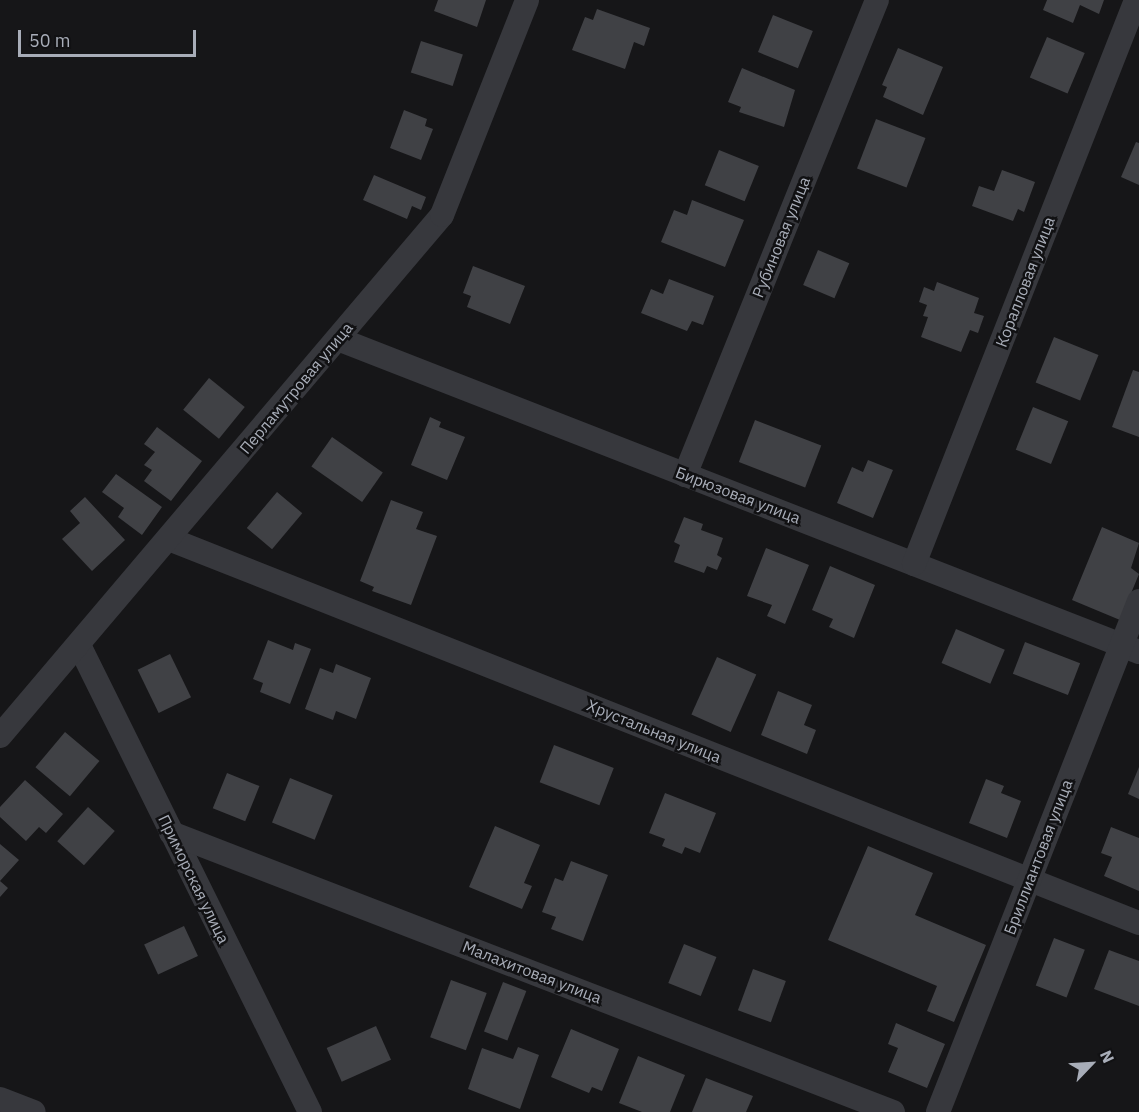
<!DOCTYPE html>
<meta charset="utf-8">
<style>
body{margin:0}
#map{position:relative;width:1139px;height:1112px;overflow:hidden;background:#161618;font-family:"IBM Plex Sans",sans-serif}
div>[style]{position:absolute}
.building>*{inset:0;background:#404145;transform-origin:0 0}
.minor>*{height:24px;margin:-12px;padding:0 12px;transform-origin:12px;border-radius:12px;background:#37383d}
span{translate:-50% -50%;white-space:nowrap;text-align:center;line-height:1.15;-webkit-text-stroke:5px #111113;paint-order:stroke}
.street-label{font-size:16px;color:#a8adb8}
.north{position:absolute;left:1061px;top:1034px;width:60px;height:60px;-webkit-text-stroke:4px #111113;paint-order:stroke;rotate:65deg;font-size:16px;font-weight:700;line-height:24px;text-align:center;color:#a8adb8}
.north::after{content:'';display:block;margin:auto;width:21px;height:27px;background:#a8adb8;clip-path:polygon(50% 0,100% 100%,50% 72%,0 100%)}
.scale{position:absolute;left:18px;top:30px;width:178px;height:27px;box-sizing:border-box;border:3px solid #a8adb8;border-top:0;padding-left:8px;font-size:18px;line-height:21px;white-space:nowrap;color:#a8adb8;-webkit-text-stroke:4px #111113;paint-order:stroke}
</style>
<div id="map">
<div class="building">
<div style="clip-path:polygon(438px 0,486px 0,477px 27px,434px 11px)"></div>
<div style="clip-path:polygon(1047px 0,1104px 0,1099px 14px,1080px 5px,1073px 23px,1043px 10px)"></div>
<div style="clip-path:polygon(597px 9px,650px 28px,644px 46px,634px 42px,625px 69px,572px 50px,585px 17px,593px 20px)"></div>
<div style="left:773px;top:15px;width:43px;height:40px;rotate:22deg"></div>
<div style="left:1047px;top:37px;width:41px;height:44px;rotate:23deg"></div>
<div style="left:421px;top:41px;width:44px;height:33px;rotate:18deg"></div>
<div style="clip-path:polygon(898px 48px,943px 67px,923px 115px,883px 97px,887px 87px,882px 85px)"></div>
<div style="clip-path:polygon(742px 68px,795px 90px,784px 127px,739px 112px,741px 107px,728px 102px)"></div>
<div style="clip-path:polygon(404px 110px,427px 119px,425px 126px,433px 129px,421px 160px,390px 148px)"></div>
<div style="left:876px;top:119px;width:53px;height:53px;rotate:21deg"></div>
<div style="clip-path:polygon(1136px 142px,1139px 143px,1139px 185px,1121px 177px)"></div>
<div style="left:719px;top:150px;width:43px;height:38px;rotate:22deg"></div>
<div style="clip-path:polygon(1002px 170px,1035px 182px,1024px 212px,1018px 209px,1013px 221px,972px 206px,979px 186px,994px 191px)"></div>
<div style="clip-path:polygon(374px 175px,426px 197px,421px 210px,412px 206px,407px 219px,363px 200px)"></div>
<div style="clip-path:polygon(692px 200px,744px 220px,725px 267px,661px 242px,674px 210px,687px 215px)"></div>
<div style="left:818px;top:250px;width:34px;height:38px;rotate:23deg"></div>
<div style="clip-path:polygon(473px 266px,525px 286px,510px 324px,467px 307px,471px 296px,463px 293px)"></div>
<div style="clip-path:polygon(669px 279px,714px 296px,703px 325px,692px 321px,687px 331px,641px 313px,651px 289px,663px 294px)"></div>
<div style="clip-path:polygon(937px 282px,979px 298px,974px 313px,984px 316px,978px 333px,970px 330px,961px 352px,921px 337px,928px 317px,923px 316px,927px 305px,919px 302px,924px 287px,934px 291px)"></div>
<div style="left:1054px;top:337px;width:48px;height:49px;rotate:22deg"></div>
<div style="clip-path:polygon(1133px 370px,1139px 372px,1139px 437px,1112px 427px)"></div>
<div style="left:209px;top:378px;width:46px;height:41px;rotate:39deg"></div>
<div style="left:1033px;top:407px;width:38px;height:46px;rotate:22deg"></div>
<div style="clip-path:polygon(430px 417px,441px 422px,439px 427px,465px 437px,447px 480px,411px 465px)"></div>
<div style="left:755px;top:420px;width:71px;height:45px;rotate:21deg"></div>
<div style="clip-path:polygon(157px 427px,202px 461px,171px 501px,144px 481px,152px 470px,144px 465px,155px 452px,144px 444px)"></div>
<div style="left:332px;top:437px;width:62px;height:36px;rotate:35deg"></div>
<div style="clip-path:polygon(868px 460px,893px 470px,873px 518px,837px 503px,852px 467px,863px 472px)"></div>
<div style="clip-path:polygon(116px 474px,162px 507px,142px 535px,118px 517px,124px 508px,102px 492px)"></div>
<div style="left:277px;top:492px;width:33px;height:47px;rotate:40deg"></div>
<div style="clip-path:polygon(85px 497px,125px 540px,92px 571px,62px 539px,80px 523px,70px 511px)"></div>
<div style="clip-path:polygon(391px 500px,423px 512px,416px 529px,437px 536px,411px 605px,372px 591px,374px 587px,360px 581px)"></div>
<div style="clip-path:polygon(684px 517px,703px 524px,701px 530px,723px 538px,717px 555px,722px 558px,717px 570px,707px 566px,704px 573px,674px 562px,680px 545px,674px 542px)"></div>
<div style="clip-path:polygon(1102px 527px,1139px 543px,1131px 568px,1139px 574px,1120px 620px,1072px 600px)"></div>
<div style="clip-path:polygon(766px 548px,809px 565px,785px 624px,767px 616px,772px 605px,747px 596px)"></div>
<div style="clip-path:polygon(830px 566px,875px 585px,854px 638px,829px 627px,833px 619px,812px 610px)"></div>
<div style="left:956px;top:629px;width:53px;height:37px;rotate:23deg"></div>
<div style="clip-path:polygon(268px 640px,293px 650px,295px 643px,311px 649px,290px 704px,260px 692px,263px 683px,253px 679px)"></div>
<div style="left:1025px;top:642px;width:59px;height:34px;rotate:21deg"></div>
<div style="left:170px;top:654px;width:48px;height:36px;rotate:64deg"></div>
<div style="left:717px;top:657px;width:43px;height:63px;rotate:24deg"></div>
<div style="clip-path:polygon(336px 664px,371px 678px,356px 719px,336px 711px,333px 720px,305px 709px,320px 668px,333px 673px)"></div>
<div style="clip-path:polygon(778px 691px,812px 705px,804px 725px,816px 730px,807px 754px,761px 735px)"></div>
<div style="left:65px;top:732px;width:45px;height:46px;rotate:40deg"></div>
<div style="left:554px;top:745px;width:64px;height:40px;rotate:21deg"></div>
<div style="clip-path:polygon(1139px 767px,1139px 799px,1128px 794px)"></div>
<div style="left:227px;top:773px;width:35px;height:38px;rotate:22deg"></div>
<div style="left:290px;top:778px;width:46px;height:48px;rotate:22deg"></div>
<div style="clip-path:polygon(986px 779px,1004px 786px,1001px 793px,1021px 801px,1007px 838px,969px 823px)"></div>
<div style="clip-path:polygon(25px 780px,63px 814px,46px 833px,39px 827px,26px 841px,0 817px,0 807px)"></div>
<div style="clip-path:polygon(665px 793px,716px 813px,700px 853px,685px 847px,682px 854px,662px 846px,665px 839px,649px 833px)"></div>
<div style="left:88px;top:807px;width:36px;height:46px;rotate:42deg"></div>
<div style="clip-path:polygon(495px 826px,540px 845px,524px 883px,532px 886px,522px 909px,469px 887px)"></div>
<div style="clip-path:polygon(1111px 827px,1139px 838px,1139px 891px,1104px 876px,1112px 857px,1101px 853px)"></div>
<div style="clip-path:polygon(0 844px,19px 860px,0 881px,8px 888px,0 897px)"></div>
<div style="clip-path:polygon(868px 846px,933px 873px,915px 915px,986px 945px,954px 1022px,927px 1011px,937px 986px,828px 940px)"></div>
<div style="clip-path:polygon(571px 861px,608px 875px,583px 941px,551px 929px,556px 917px,542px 912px,555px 878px,563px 881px)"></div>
<div style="left:184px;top:926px;width:33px;height:44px;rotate:65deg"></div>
<div style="left:1054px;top:938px;width:33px;height:51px;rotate:21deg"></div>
<div style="left:684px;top:944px;width:35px;height:42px;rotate:22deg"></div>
<div style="clip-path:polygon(1109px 950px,1139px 961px,1139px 1006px,1094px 989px)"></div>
<div style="left:753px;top:969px;width:35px;height:44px;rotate:20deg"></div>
<div style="left:451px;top:980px;width:38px;height:61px;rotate:20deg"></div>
<div style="left:503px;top:982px;width:25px;height:53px;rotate:21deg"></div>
<div style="clip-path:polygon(896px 1023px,945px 1044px,927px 1088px,888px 1072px,898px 1048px,888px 1044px)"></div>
<div style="left:376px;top:1026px;width:37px;height:54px;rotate:66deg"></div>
<div style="clip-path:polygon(571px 1029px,619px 1049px,602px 1091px,592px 1087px,589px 1093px,551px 1077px)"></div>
<div style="clip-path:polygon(518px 1047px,539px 1055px,520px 1109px,468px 1089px,482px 1048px,513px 1059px)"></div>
<div style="clip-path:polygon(638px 1056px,685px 1075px,670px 1112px,642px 1112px,619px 1103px)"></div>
<div style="clip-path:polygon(706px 1078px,753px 1096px,746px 1112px,692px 1112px)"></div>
</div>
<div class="minor">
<div style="left:338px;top:339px;width:860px;rotate:21.34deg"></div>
<div style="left:685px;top:475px;width:512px;rotate:-67.99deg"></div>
<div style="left:169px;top:539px;width:1043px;rotate:21.6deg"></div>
<div style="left:914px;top:564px;width:606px;rotate:-68.51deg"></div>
<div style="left:79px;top:645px;width:521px;rotate:63.68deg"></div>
<div style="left:0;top:736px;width:683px;rotate:-49.69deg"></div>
<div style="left:442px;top:215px;width:231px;rotate:-68.4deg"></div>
<div style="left:171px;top:833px;width:774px;rotate:21.13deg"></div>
<div style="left:0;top:1099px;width:36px;rotate:21deg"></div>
<div style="left:938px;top:1112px;width:549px;rotate:-68.53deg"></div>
</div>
<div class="street-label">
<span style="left:781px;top:237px;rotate:-68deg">Рубиновая улица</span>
<span style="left:1025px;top:282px;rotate:-69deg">Коралловая улица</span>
<span style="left:296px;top:388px;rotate:-50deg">Перламутровая улица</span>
<span style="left:738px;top:495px;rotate:21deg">Бирюзовая улица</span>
<span style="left:654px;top:731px;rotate:22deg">Хрустальная улица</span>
<span style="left:1038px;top:857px;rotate:-69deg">Бриллиантовая улица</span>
<span style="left:194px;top:879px;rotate:64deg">Приморская улица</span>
<span style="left:532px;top:972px;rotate:21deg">Малахитовая улица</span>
</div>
<div class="north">N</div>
<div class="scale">50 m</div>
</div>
